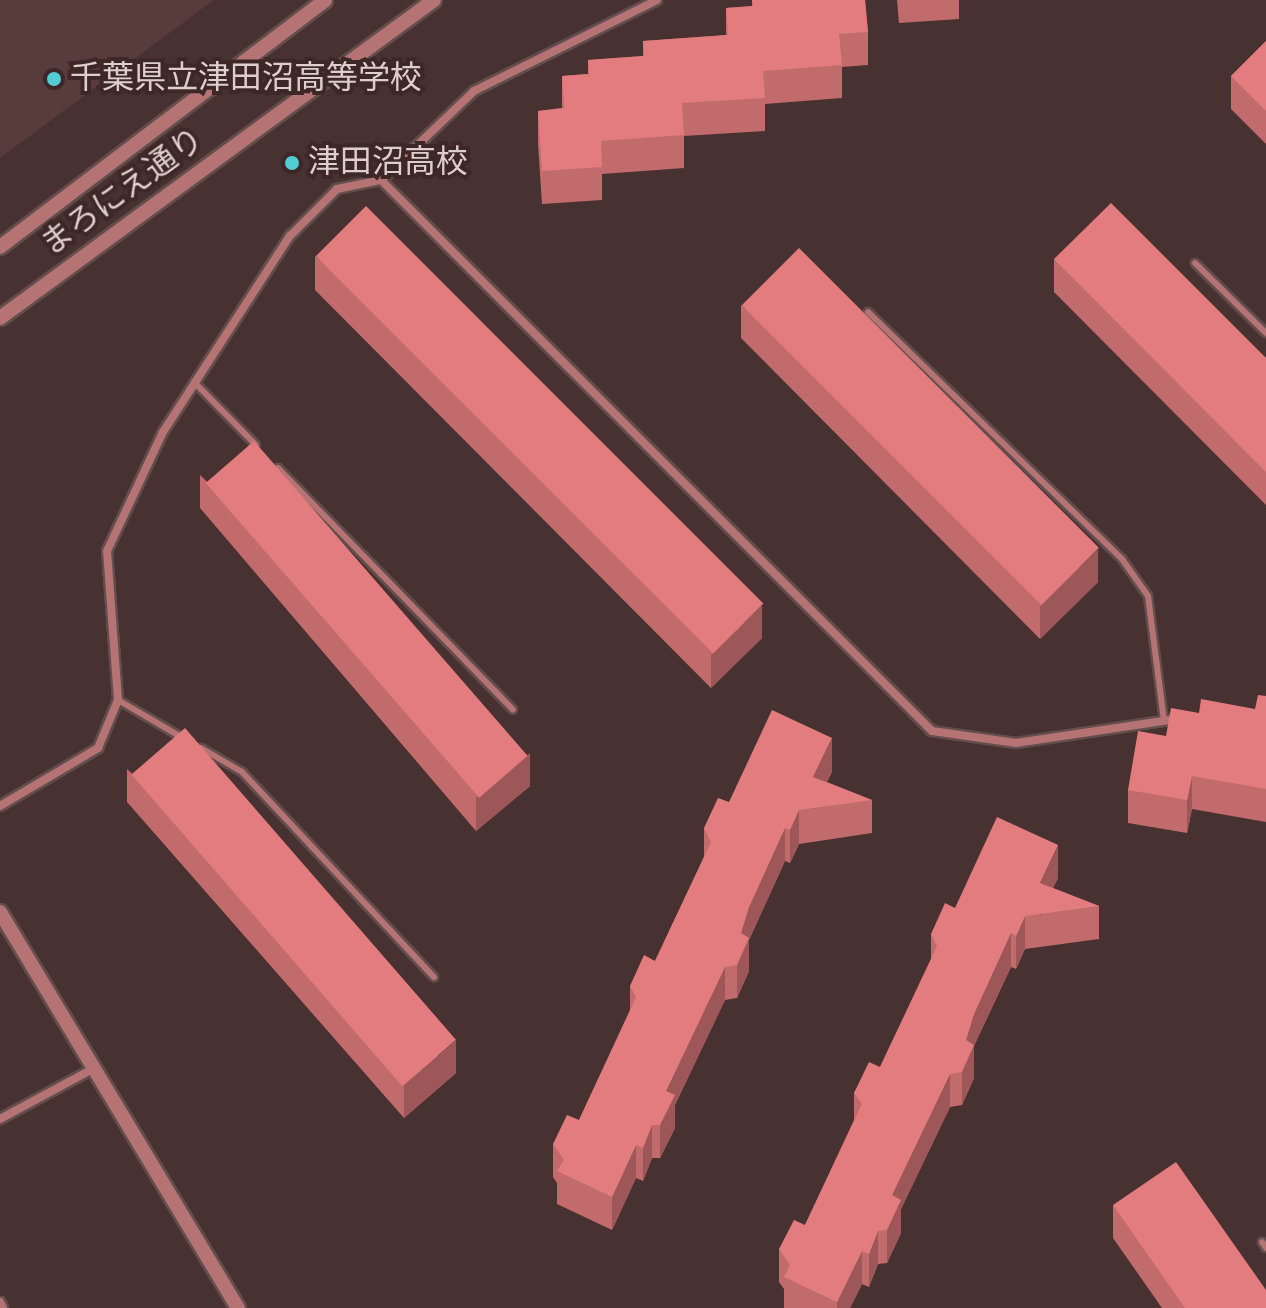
<!DOCTYPE html>
<meta charset="utf-8">
<style>
body{margin:0}
#map{position:relative;width:1266px;height:1308px;overflow:hidden;background:#483131;font-family:Spectral,"Noto Sans JP",serif}
div>[style]{position:absolute}
.built>*{inset:0;background:#583b3b}
.roads{filter:drop-shadow(2px 0 #634d4d) drop-shadow(-2px 0 #634d4d) drop-shadow(0 2px #634d4d) drop-shadow(0 -2px #634d4d)}
.service>*{height:6px;margin:-3px;padding:0 3px;transform-origin:3px;border-radius:3px;background:#b57373}
.minor>*{height:8px;margin:-4px;padding:0 4px;transform-origin:4px;border-radius:4px;background:#b57373}
.tertiary>*{height:14px;margin:-7px;padding:0 7px;transform-origin:7px;border-radius:7px;background:#b57373}
.wall>*{inset:0;background:#c26b6c}
.shaded-wall>*{inset:0;background:#9e5758}
.building>*{inset:0;background:#e27c7e;transform-origin:0 0}
.dots>*{width:22px;height:22px;translate:-50% -50%;box-sizing:border-box;border:4px solid #3d2727;border-radius:50%}
span{translate:-50% -50%;white-space:nowrap;text-align:center;line-height:1.15;-webkit-text-stroke:8px #3d2727;paint-order:stroke}
.poi-label{font-size:32px;color:#decfcf}
.left{translate:0 -50%;text-align:left}
.street-label{font-size:32px;color:#decfcf}
</style>
<div id="map">
<div class="built">
<div style="clip-path:polygon(0 0,214px 0,0 158px)"></div>
</div>
<div class="roads">
<div class="service">
<div style="left:1195px;top:263px;width:100px;rotate:44.6deg"></div>
<div style="left:868px;top:312px;width:354px;rotate:44.2deg"></div>
<div style="left:1122px;top:559px;width:45px;rotate:54.9deg"></div>
<div style="left:1148px;top:596px;width:126px;rotate:82.7deg"></div>
<div style="left:194px;top:382px;width:88px;rotate:45.5deg"></div>
<div style="left:278px;top:468px;width:337px;rotate:45.8deg"></div>
<div style="left:118px;top:700px;width:73px;rotate:30.4deg"></div>
<div style="left:201px;top:748px;width:48px;rotate:30.3deg"></div>
<div style="left:242px;top:772px;width:281px;rotate:46.9deg"></div>
<div style="left:1262px;top:1242px;width:7px;rotate:56deg"></div>
</div>
<div class="minor">
<div style="left:381px;top:180px;width:779px;rotate:45deg"></div>
<div style="left:932px;top:731px;width:85px;rotate:8.1deg"></div>
<div style="left:1016px;top:743px;width:162px;rotate:-8.5deg"></div>
<div style="left:0;top:806px;width:114px;rotate:-30.6deg"></div>
<div style="left:98px;top:748px;width:52px;rotate:-67.4deg"></div>
<div style="left:118px;top:700px;width:149px;rotate:-94.2deg"></div>
<div style="left:107px;top:551px;width:132px;rotate:-64.8deg"></div>
<div style="left:163px;top:432px;width:234px;rotate:-57.1deg"></div>
<div style="left:290px;top:236px;width:66px;rotate:-45deg"></div>
<div style="left:337px;top:189px;width:45px;rotate:-11.6deg"></div>
<div style="left:381px;top:180px;width:129px;rotate:-43.7deg"></div>
<div style="left:474px;top:91px;width:204px;rotate:-26.4deg"></div>
<div style="left:0;top:1119px;width:106px;rotate:-28.3deg"></div>
<div style="left:0;top:1302px;width:7px;rotate:63deg"></div>
</div>
<div class="tertiary">
<div style="left:0;top:247px;width:408px;rotate:-37.2deg"></div>
<div style="left:0;top:318px;width:538px;rotate:-36.23deg"></div>
<div style="left:0;top:912px;width:462px;rotate:59deg"></div>
</div>
</div>
<div class="wall">
<div style="clip-path:polygon(752px 0,865px 0,868px 32px,868px 65px,842px 67px,842px 98px,765px 104px,765px 131px,684px 136px,684px 168px,602px 174px,602px 200px,542px 204px,538px 144px,538px 111px,562px 108px,562px 76px,588px 74px,588px 60px,643px 56px,643px 41px,726px 35px,726px 8px,752px 6px)"></div>
<div style="clip-path:polygon(897px 0,959px 0,959px 19px,899px 23px)"></div>
<div style="clip-path:polygon(1266px 41px,1266px 144px,1231px 109px,1231px 76px)"></div>
<div style="clip-path:polygon(315px 256px,762px 638px,711px 688px,315px 290px)"></div>
<div style="clip-path:polygon(1054px 259px,1266px 358px,1266px 505px,1054px 292px)"></div>
<div style="clip-path:polygon(741px 305px,1098px 582px,1040px 639px,741px 338px)"></div>
<div style="clip-path:polygon(200px 475px,530px 786px,476px 831px,200px 508px)"></div>
<div style="clip-path:polygon(1266px 696px,1266px 822px,1192px 809px,1187px 833px,1128px 823px,1128px 790px,1166px 736px,1199px 713px,1255px 709px)"></div>
<div style="clip-path:polygon(127px 769px,456px 1073px,404px 1118px,127px 802px)"></div>
<div style="clip-path:polygon(832px 772px,827px 782px,872px 800px,872px 833px,799px 844px,790px 863px,785px 861px,749px 940px,749px 971px,737px 998px,725px 1000px,675px 1105px,675px 1128px,660px 1158px,652px 1158px,643px 1181px,636px 1178px,612px 1230px,557px 1204px,557px 1183px,553px 1177px,553px 1144px,579px 1120px,630px 1012px,630px 986px,655px 961px,704px 857px,704px 828px,729px 802px)"></div>
<div style="clip-path:polygon(1058px 878px,1053px 888px,1099px 906px,1099px 939px,1025px 949px,1016px 969px,1011px 967px,974px 1046px,974px 1078px,962px 1105px,950px 1107px,901px 1209px,901px 1233px,887px 1263px,878px 1264px,869px 1287px,862px 1284px,850px 1308px,784px 1308px,784px 1289px,779px 1282px,779px 1249px,805px 1225px,854px 1120px,854px 1093px,880px 1067px,931px 960px,931px 934px,955px 908px)"></div>
<div style="clip-path:polygon(1113px 1205px,1266px 1308px,1162px 1308px,1113px 1238px)"></div>
</div>
<div class="shaded-wall">
<div style="clip-path:polygon(1098px 549px,1098px 582px,1040px 639px,1040px 606px)"></div>
<div style="clip-path:polygon(762px 605px,762px 638px,711px 688px,711px 655px)"></div>
<div style="clip-path:polygon(832px 738px,832px 772px,813px 810px,813px 777px)"></div>
<div style="clip-path:polygon(530px 753px,530px 786px,476px 831px,476px 798px)"></div>
<div style="clip-path:polygon(1192px 776px,1192px 809px,1187px 833px,1187px 800px)"></div>
<div style="clip-path:polygon(799px 810px,799px 844px,790px 863px,790px 830px)"></div>
<div style="clip-path:polygon(785px 828px,785px 861px,749px 940px,749px 971px,737px 998px,737px 965px,741px 933px,749px 907px)"></div>
<div style="clip-path:polygon(1058px 845px,1058px 878px,1040px 916px,1040px 883px)"></div>
<div style="clip-path:polygon(1025px 916px,1025px 949px,1016px 969px,1016px 936px)"></div>
<div style="clip-path:polygon(1011px 933px,1011px 967px,974px 1046px,974px 1078px,962px 1105px,962px 1072px,966px 1040px,974px 1014px)"></div>
<div style="clip-path:polygon(725px 967px,725px 1000px,675px 1105px,675px 1128px,660px 1158px,660px 1125px,666px 1091px)"></div>
<div style="clip-path:polygon(456px 1040px,456px 1073px,404px 1118px,404px 1085px)"></div>
<div style="clip-path:polygon(950px 1074px,950px 1107px,901px 1209px,901px 1233px,887px 1263px,887px 1230px,892px 1195px)"></div>
<div style="clip-path:polygon(652px 1125px,652px 1158px,643px 1181px,643px 1148px)"></div>
<div style="clip-path:polygon(636px 1145px,636px 1178px,612px 1230px,612px 1197px)"></div>
<div style="clip-path:polygon(878px 1231px,878px 1264px,869px 1287px,869px 1254px)"></div>
<div style="clip-path:polygon(862px 1251px,862px 1284px,850px 1308px,837px 1308px,837px 1302px)"></div>
</div>
<div class="building">
<div style="clip-path:polygon(752px 0,865px 0,868px 32px,839px 34px,842px 65px,763px 71px,765px 98px,682px 103px,684px 135px,601px 141px,602px 167px,542px 171px,538px 111px,564px 108px,562px 76px,589px 74px,588px 60px,644px 56px,643px 41px,728px 35px,726px 8px,753px 6px)"></div>
<div style="clip-path:polygon(1266px 41px,1266px 111px,1231px 76px)"></div>
<div style="clip-path:polygon(1111px 203px,1266px 358px,1266px 472px,1054px 259px)"></div>
<div style="left:366px;top:206px;width:562px;height:71px;rotate:45deg"></div>
<div style="left:799px;top:248px;width:424px;height:81px;rotate:45deg"></div>
<div style="left:254px;top:441px;width:417px;height:64px;rotate:49deg"></div>
<div style="clip-path:polygon(1258px 695px,1266px 696px,1266px 789px,1192px 776px,1187px 800px,1128px 790px,1138px 731px,1166px 736px,1171px 708px,1199px 713px,1201px 699px,1255px 709px)"></div>
<div style="clip-path:polygon(772px 710px,832px 738px,813px 777px,872px 800px,799px 810px,790px 830px,785px 828px,749px 907px,741px 933px,749px 938px,737px 965px,725px 967px,666px 1091px,675px 1095px,660px 1125px,652px 1125px,643px 1148px,636px 1145px,612px 1197px,557px 1171px,564px 1160px,553px 1144px,567px 1115px,579px 1120px,636px 997px,630px 986px,644px 955px,655px 961px,711px 842px,704px 828px,718px 798px,729px 802px)"></div>
<div style="left:185px;top:728px;width:413px;height:71px;rotate:49deg"></div>
<div style="clip-path:polygon(997px 817px,1058px 845px,1040px 883px,1099px 906px,1025px 916px,1016px 936px,1011px 933px,974px 1014px,966px 1040px,974px 1045px,962px 1072px,950px 1074px,892px 1195px,901px 1200px,887px 1230px,878px 1231px,869px 1254px,862px 1251px,837px 1302px,784px 1277px,790px 1265px,779px 1249px,794px 1220px,805px 1225px,862px 1104px,854px 1093px,869px 1062px,880px 1067px,937px 946px,931px 934px,945px 903px,955px 908px)"></div>
<div style="clip-path:polygon(1176px 1162px,1266px 1290px,1266px 1308px,1185px 1308px,1113px 1205px)"></div>
</div>
<div class="dots">
<div style="left:54px;top:79px;background:#51ccd2"></div>
<div style="left:292px;top:163px;background:#51ccd2"></div>
</div>
<div class="poi-label">
<span class="left" style="left:70px;top:79px">千葉県立津田沼高等学校</span>
<span class="left" style="left:308px;top:163px">津田沼高校</span>
</div>
<div class="street-label">
<span style="left:123px;top:193px;rotate:-36deg">まろにえ通り</span>
</div>
</div>
